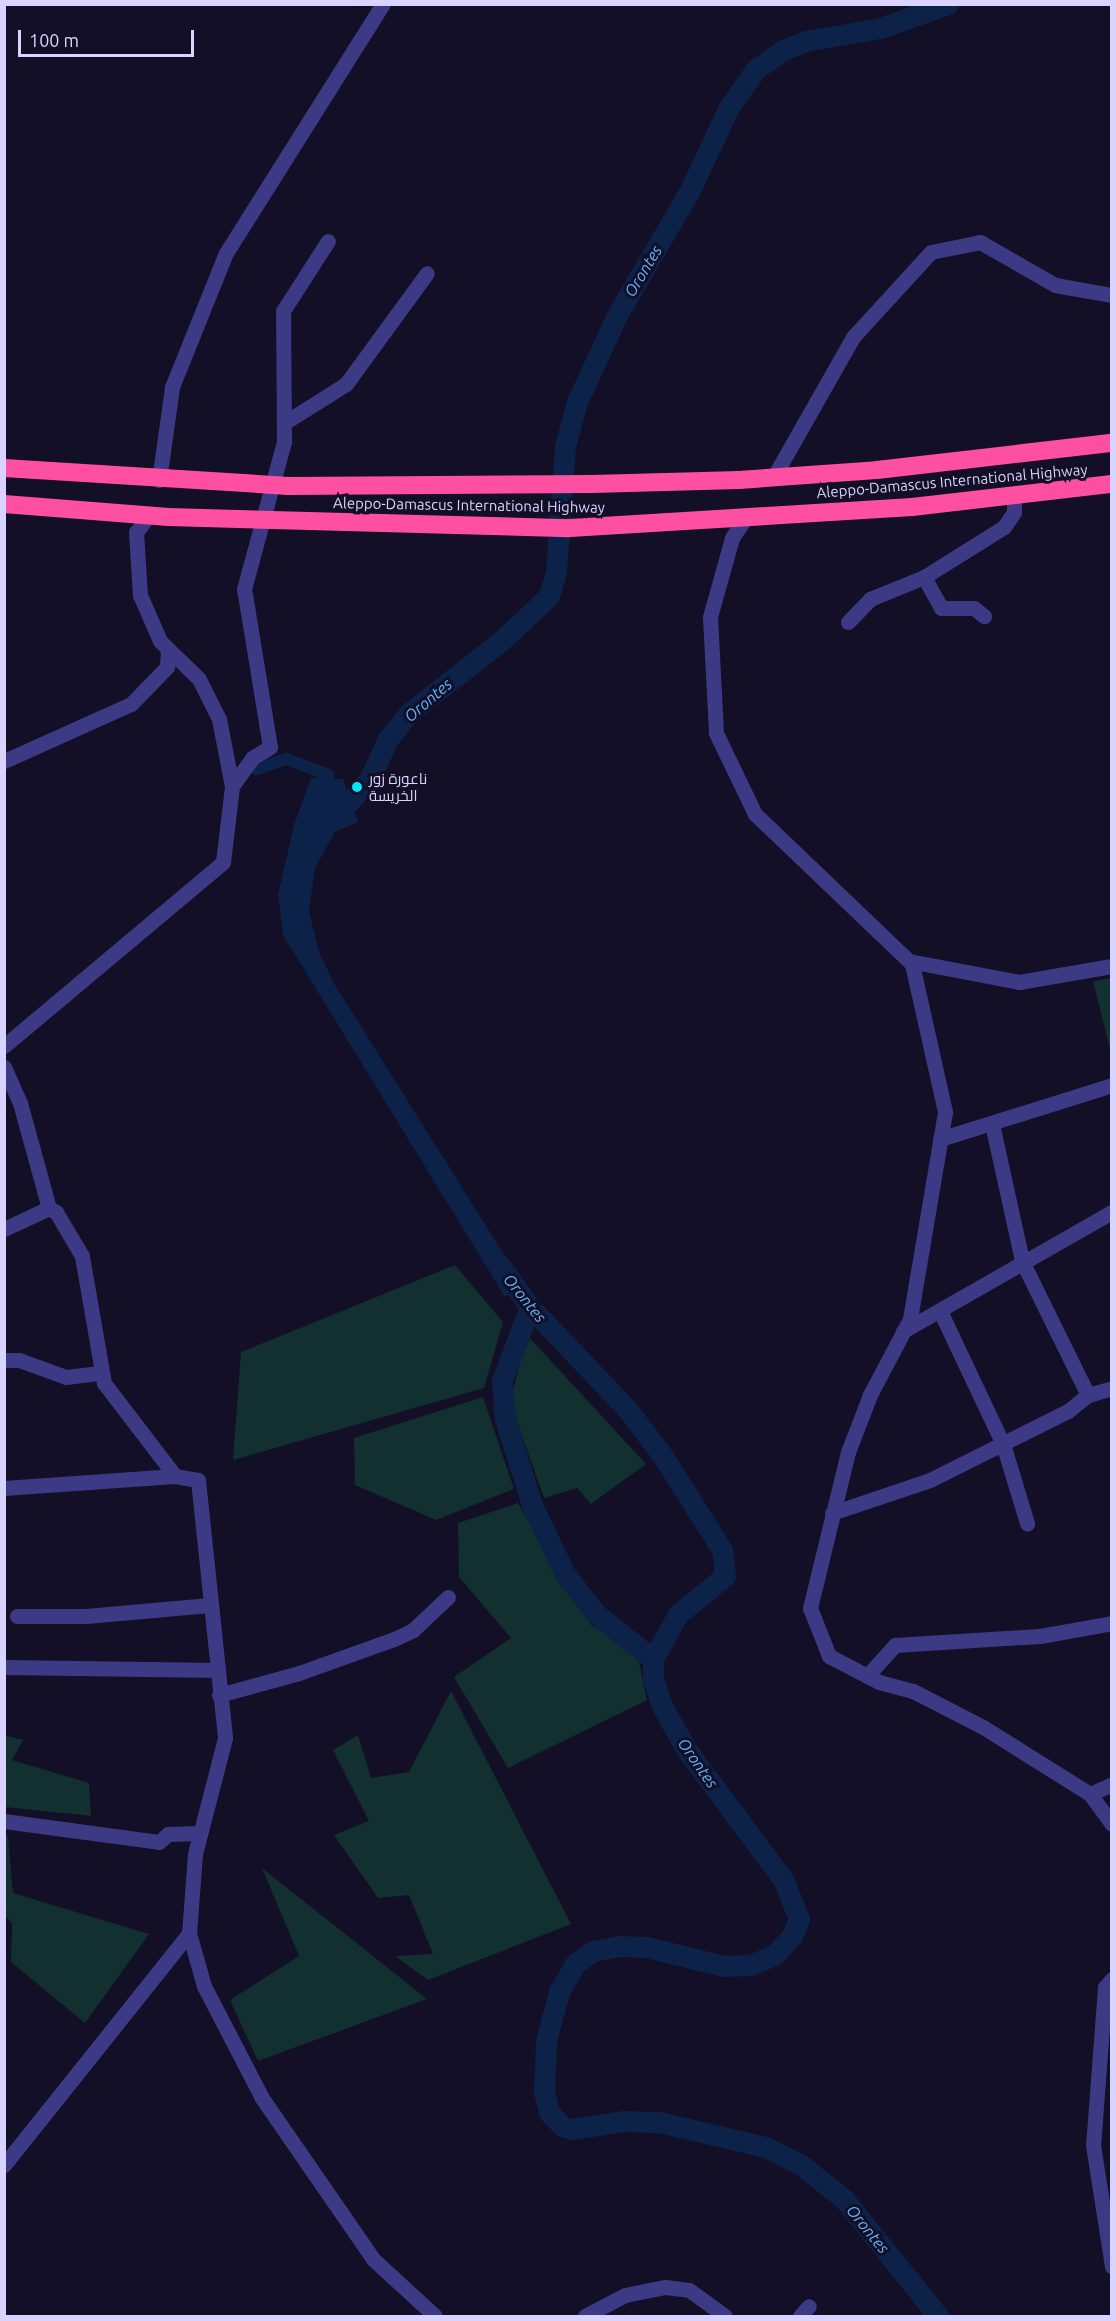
<!DOCTYPE html>
<meta charset="utf-8">
<style>
body{margin:0}
#map{position:relative;width:1116px;height:2321px;overflow:hidden;background:#130f26;font-family:Ubuntu,Cairo,sans-serif}
div>[style]{position:absolute}
.green>*{inset:0;background:#12302f}
.water>*{inset:0;background:#0c2248}
.canal>*{height:12px;margin:-6px;padding:0 6px;transform-origin:6px;border-radius:6px;background:#0c2248}
.river>*{height:21px;margin:-10.5px;padding:0 10.5px;transform-origin:10.5px;border-radius:10.5px;background:#0c2248}
.minor>*{height:15px;margin:-7.5px;padding:0 7.5px;transform-origin:7.5px;border-radius:7.5px;background:#3d3a85}
.highway>*{height:18px;margin:-9px;padding:0 9px;transform-origin:9px;border-radius:9px;background:#ff4fa3}
.dots>*{width:16px;height:16px;translate:-50% -50%;box-sizing:border-box;border:3px solid #130f26;border-radius:50%}
span{translate:-50% -50%;white-space:nowrap;text-align:center;line-height:1.15;-webkit-text-stroke:6px #130f26;paint-order:stroke}
.street-label{font-size:15px;color:#d9d4ff}
.poi-label{font-size:15px;color:#d9d4ff}
.left{translate:0 -50%;text-align:left}
.water-label{font-size:16px;color:#62b6ff;font-style:italic}
.frame{position:absolute;inset:0;border:6px solid #d9d4ff;pointer-events:none}
.scale{position:absolute;left:18px;top:30px;width:176px;height:27px;box-sizing:border-box;border:3px solid #d9d4ff;border-top:0;padding-left:8px;font-size:18px;line-height:21px;white-space:nowrap;color:#d9d4ff;-webkit-text-stroke:4px #130f26;paint-order:stroke}
</style>
<div id="map">
<div class="green">
<div style="clip-path:polygon(1111px 978px,1112px 978px,1111px 1053px,1093px 981px)"></div>
<div style="clip-path:polygon(455px 1265px,503px 1322px,484px 1388px,233px 1460px,241px 1352px)"></div>
<div style="clip-path:polygon(527px 1335px,646px 1464px,591px 1504px,577px 1488px,544px 1498px,510px 1402px)"></div>
<div style="clip-path:polygon(483px 1397px,514px 1489px,436px 1520px,355px 1485px,354px 1438px)"></div>
<div style="clip-path:polygon(518px 1503px,591px 1625px,637px 1652px,647px 1700px,508px 1768px,454px 1677px,511px 1638px,459px 1577px,458px 1523px)"></div>
<div style="clip-path:polygon(451px 1691px,571px 1924px,428px 1980px,395px 1956px,433px 1954px,409px 1895px,378px 1898px,334px 1835px,369px 1821px,333px 1750px,358px 1735px,371px 1778px,409px 1772px)"></div>
<div style="clip-path:polygon(4px 1735px,23px 1740px,12px 1760px,89px 1783px,91px 1816px,5px 1807px)"></div>
<div style="clip-path:polygon(5px 1835px,8px 1836px,13px 1893px,149px 1934px,85px 2023px,11px 1962px,12px 1923px,5px 1916px)"></div>
<div style="clip-path:polygon(262px 1868px,427px 1999px,258px 2061px,230px 2000px,299px 1956px)"></div>
</div>
<div class="water">
<div style="clip-path:polygon(311px 778px,343px 779px,358px 822px,335px 832px,315px 868px,309px 911px,319px 952px,335px 985px,522px 1283px,505px 1297px,283px 935px,278px 895px,294px 825px)"></div>
</div>
<div class="canal">
<div style="left:257px;top:769px;width:31px;rotate:-19deg"></div>
<div style="left:286px;top:759px;width:46px;rotate:20.4deg"></div>
</div>
<div class="river">
<div style="left:332px;top:820px;width:54px;rotate:-47.2deg"></div>
<div style="left:369px;top:780px;width:45px;rotate:-65.1deg"></div>
<div style="left:388px;top:739px;width:33px;rotate:-51deg"></div>
<div style="left:409px;top:713px;width:118px;rotate:-38.1deg"></div>
<div style="left:502px;top:640px;width:64px;rotate:-43.1deg"></div>
<div style="left:549px;top:596px;width:25px;rotate:-74deg"></div>
<div style="left:556px;top:572px;width:126px;rotate:-85.9deg"></div>
<div style="left:565px;top:446px;width:46px;rotate:-74.7deg"></div>
<div style="left:577px;top:402px;width:96px;rotate:-65.3deg"></div>
<div style="left:617px;top:315px;width:143px;rotate:-59.7deg"></div>
<div style="left:689px;top:192px;width:94px;rotate:-64.8deg"></div>
<div style="left:729px;top:107px;width:47px;rotate:-54.6deg"></div>
<div style="left:756px;top:69px;width:33px;rotate:-35deg"></div>
<div style="left:783px;top:50px;width:25px;rotate:-21deg"></div>
<div style="left:806px;top:41px;width:75px;rotate:-10deg"></div>
<div style="left:880px;top:28px;width:72px;rotate:-19.4deg"></div>
<div style="left:500px;top:1265px;width:52px;rotate:54.5deg"></div>
<div style="left:530px;top:1307px;width:142px;rotate:46.4deg"></div>
<div style="left:628px;top:1410px;width:56px;rotate:52.9deg"></div>
<div style="left:662px;top:1455px;width:112px;rotate:57.7deg"></div>
<div style="left:722px;top:1550px;width:26px;rotate:83deg"></div>
<div style="left:725px;top:1576px;width:60px;rotate:141deg"></div>
<div style="left:678px;top:1614px;width:51px;rotate:119.1deg"></div>
<div style="left:653px;top:1659px;width:19px;rotate:90deg"></div>
<div style="left:653px;top:1678px;width:32px;rotate:72deg"></div>
<div style="left:663px;top:1708px;width:47px;rotate:60.7deg"></div>
<div style="left:686px;top:1749px;width:164px;rotate:53.4deg"></div>
<div style="left:784px;top:1881px;width:41px;rotate:68.5deg"></div>
<div style="left:799px;top:1919px;width:18px;rotate:112deg"></div>
<div style="left:792px;top:1936px;width:26px;rotate:133deg"></div>
<div style="left:774px;top:1955px;width:25px;rotate:157deg"></div>
<div style="left:751px;top:1965px;width:27px;rotate:178deg"></div>
<div style="left:724px;top:1966px;width:80px;rotate:-166.3deg"></div>
<div style="left:646px;top:1947px;width:27px;rotate:-178deg"></div>
<div style="left:619px;top:1946px;width:26px;rotate:169deg"></div>
<div style="left:593px;top:1951px;width:22px;rotate:144deg"></div>
<div style="left:575px;top:1964px;width:32px;rotate:120deg"></div>
<div style="left:559px;top:1992px;width:51px;rotate:104.9deg"></div>
<div style="left:546px;top:2041px;width:51px;rotate:92.2deg"></div>
<div style="left:544px;top:2092px;width:21px;rotate:76deg"></div>
<div style="left:549px;top:2112px;width:19px;rotate:47deg"></div>
<div style="left:562px;top:2126px;width:10px;rotate:17deg"></div>
<div style="left:572px;top:2129px;width:53px;rotate:-8.7deg"></div>
<div style="left:624px;top:2121px;width:35px;rotate:2deg"></div>
<div style="left:659px;top:2122px;width:110px;rotate:13.2deg"></div>
<div style="left:766px;top:2147px;width:38px;rotate:27deg"></div>
<div style="left:800px;top:2164px;width:56px;rotate:38.5deg"></div>
<div style="left:844px;top:2199px;width:150px;rotate:51.2deg"></div>
<div style="left:530px;top:1307px;width:78px;rotate:111deg"></div>
<div style="left:502px;top:1380px;width:39px;rotate:86deg"></div>
<div style="left:505px;top:1419px;width:90px;rotate:72.6deg"></div>
<div style="left:532px;top:1505px;width:76px;rotate:64.4deg"></div>
<div style="left:565px;top:1574px;width:51px;rotate:52.2deg"></div>
<div style="left:596px;top:1614px;width:73px;rotate:38.3deg"></div>
</div>
<div class="minor">
<div style="left:284px;top:423px;width:73px;rotate:-32.2deg"></div>
<div style="left:346px;top:384px;width:137px;rotate:-53.9deg"></div>
<div style="left:773px;top:478px;width:162px;rotate:-60.4deg"></div>
<div style="left:853px;top:337px;width:115px;rotate:-47.5deg"></div>
<div style="left:931px;top:252px;width:50px;rotate:-11.5deg"></div>
<div style="left:980px;top:242px;width:86px;rotate:29.8deg"></div>
<div style="left:1055px;top:285px;width:58px;rotate:10deg"></div>
<div style="left:159px;top:480px;width:94px;rotate:-82deg"></div>
<div style="left:172px;top:387px;width:144px;rotate:-68.1deg"></div>
<div style="left:226px;top:253px;width:294px;rotate:-57.8deg"></div>
<div style="left:149px;top:515px;width:21px;rotate:127deg"></div>
<div style="left:136px;top:532px;width:63px;rotate:86.4deg"></div>
<div style="left:140px;top:595px;width:50px;rotate:66.5deg"></div>
<div style="left:160px;top:641px;width:54px;rotate:44.3deg"></div>
<div style="left:199px;top:679px;width:45px;rotate:63.4deg"></div>
<div style="left:219px;top:719px;width:68px;rotate:79deg"></div>
<div style="left:746px;top:517px;width:25px;rotate:124deg"></div>
<div style="left:732px;top:538px;width:82px;rotate:105.6deg"></div>
<div style="left:710px;top:617px;width:116px;rotate:87deg"></div>
<div style="left:716px;top:733px;width:90px;rotate:64.3deg"></div>
<div style="left:755px;top:814px;width:217px;rotate:43.7deg"></div>
<div style="left:912px;top:964px;width:152px;rotate:77.4deg"></div>
<div style="left:945px;top:1112px;width:210px;rotate:99.6deg"></div>
<div style="left:910px;top:1319px;width:86px;rotate:117.8deg"></div>
<div style="left:870px;top:1395px;width:61px;rotate:111.1deg"></div>
<div style="left:848px;top:1452px;width:161px;rotate:103.7deg"></div>
<div style="left:810px;top:1608px;width:52px;rotate:68.4deg"></div>
<div style="left:829px;top:1656px;width:56px;rotate:27.5deg"></div>
<div style="left:879px;top:1682px;width:35px;rotate:15deg"></div>
<div style="left:913px;top:1691px;width:79px;rotate:27.2deg"></div>
<div style="left:983px;top:1727px;width:126px;rotate:32.1deg"></div>
<div style="left:1090px;top:1794px;width:24px;rotate:-24deg"></div>
<div style="left:924px;top:577px;width:35px;rotate:61deg"></div>
<div style="left:941px;top:608px;width:33px"></div>
<div style="left:974px;top:608px;width:13px;rotate:39deg"></div>
<div style="left:848px;top:622px;width:32px;rotate:-46deg"></div>
<div style="left:870px;top:599px;width:58px;rotate:-22.2deg"></div>
<div style="left:924px;top:577px;width:94px;rotate:-32deg"></div>
<div style="left:1004px;top:527px;width:18px;rotate:-56deg"></div>
<div style="left:1014px;top:512px;width:17px;rotate:-90deg"></div>
<div style="left:4px;top:761px;width:139px;rotate:-24.2deg"></div>
<div style="left:131px;top:704px;width:52px;rotate:-45.8deg"></div>
<div style="left:167px;top:667px;width:18px;rotate:-87deg"></div>
<div style="left:909px;top:961px;width:112px;rotate:10.8deg"></div>
<div style="left:1019px;top:982px;width:94px;rotate:-9.8deg"></div>
<div style="left:4px;top:1046px;width:286px;rotate:-40deg"></div>
<div style="left:223px;top:862px;width:77px;rotate:-83.2deg"></div>
<div style="left:232px;top:786px;width:34px;rotate:-54deg"></div>
<div style="left:252px;top:758px;width:21px;rotate:-31deg"></div>
<div style="left:270px;top:747px;width:160px;rotate:-99.3deg"></div>
<div style="left:244px;top:589px;width:152px;rotate:-74.8deg"></div>
<div style="left:284px;top:442px;width:131px;rotate:-90.4deg"></div>
<div style="left:283px;top:311px;width:83px;rotate:-57.3deg"></div>
<div style="left:4px;top:1067px;width:39px;rotate:66deg"></div>
<div style="left:20px;top:1103px;width:109px;rotate:74.6deg"></div>
<div style="left:49px;top:1208px;width:8px;rotate:30deg"></div>
<div style="left:56px;top:1212px;width:51px;rotate:59.4deg"></div>
<div style="left:82px;top:1256px;width:129px;rotate:80.2deg"></div>
<div style="left:104px;top:1383px;width:117px;rotate:52.6deg"></div>
<div style="left:175px;top:1476px;width:23px;rotate:10deg"></div>
<div style="left:198px;top:1480px;width:259px;rotate:84deg"></div>
<div style="left:225px;top:1738px;width:120px;rotate:104.5deg"></div>
<div style="left:195px;top:1854px;width:79px;rotate:94.3deg"></div>
<div style="left:189px;top:1933px;width:55px;rotate:74.2deg"></div>
<div style="left:204px;top:1986px;width:126px;rotate:62.6deg"></div>
<div style="left:262px;top:2098px;width:196px;rotate:55.4deg"></div>
<div style="left:373px;top:2259px;width:84px;rotate:42.6deg"></div>
<div style="left:992px;top:1124px;width:140px;rotate:77.6deg"></div>
<div style="left:1022px;top:1261px;width:149px;rotate:63.8deg"></div>
<div style="left:1088px;top:1395px;width:25px;rotate:-16deg"></div>
<div style="left:940px;top:1139px;width:180px;rotate:-17.4deg"></div>
<div style="left:4px;top:1229px;width:50px;rotate:-25deg"></div>
<div style="left:941px;top:1313px;width:145px;rotate:64.7deg"></div>
<div style="left:1003px;top:1444px;width:83px;rotate:73.1deg"></div>
<div style="left:903px;top:1331px;width:241px;rotate:-29.7deg"></div>
<div style="left:4px;top:1360px;width:15px"></div>
<div style="left:19px;top:1360px;width:50px;rotate:19.9deg"></div>
<div style="left:66px;top:1377px;width:34px;rotate:-7deg"></div>
<div style="left:4px;top:1488px;width:171px;rotate:-4deg"></div>
<div style="left:832px;top:1513px;width:103px;rotate:-18.6deg"></div>
<div style="left:930px;top:1480px;width:154px;rotate:-26.6deg"></div>
<div style="left:1068px;top:1411px;width:26px;rotate:-39deg"></div>
<div style="left:17px;top:1616px;width:69px"></div>
<div style="left:86px;top:1616px;width:124px;rotate:-5.1deg"></div>
<div style="left:4px;top:1667px;width:214px;rotate:0.8deg"></div>
<div style="left:867px;top:1676px;width:42px;rotate:-47.9deg"></div>
<div style="left:895px;top:1645px;width:145px;rotate:-3.6deg"></div>
<div style="left:1040px;top:1636px;width:73px;rotate:-10.2deg"></div>
<div style="left:219px;top:1695px;width:83px;rotate:-15.4deg"></div>
<div style="left:299px;top:1673px;width:101px;rotate:-19.7deg"></div>
<div style="left:394px;top:1639px;width:21px;rotate:-25deg"></div>
<div style="left:413px;top:1630px;width:48px;rotate:-43.3deg"></div>
<div style="left:1090px;top:1794px;width:37px;rotate:54deg"></div>
<div style="left:4px;top:1821px;width:156px;rotate:7.7deg"></div>
<div style="left:159px;top:1842px;width:12px;rotate:-42deg"></div>
<div style="left:168px;top:1834px;width:31px;rotate:-2deg"></div>
<div style="left:1112px;top:1979px;width:11px;rotate:131deg"></div>
<div style="left:1105px;top:1987px;width:158px;rotate:94.3deg"></div>
<div style="left:1093px;top:2145px;width:123px;rotate:81.1deg"></div>
<div style="left:4px;top:2165px;width:297px;rotate:-51.4deg"></div>
<div style="left:585px;top:2316px;width:45px;rotate:-27.7deg"></div>
<div style="left:625px;top:2295px;width:41px;rotate:-11.3deg"></div>
<div style="left:665px;top:2287px;width:24px;rotate:7deg"></div>
<div style="left:689px;top:2290px;width:44px;rotate:35.8deg"></div>
<div style="left:800px;top:2316px;width:13px;rotate:-48deg"></div>
</div>
<div class="highway">
<div style="left:4px;top:468px;width:285px;rotate:3.6deg"></div>
<div style="left:288px;top:486px;width:304px;rotate:-0.4deg"></div>
<div style="left:592px;top:484px;width:147px;rotate:-1.6deg"></div>
<div style="left:739px;top:480px;width:138px;rotate:-4.1deg"></div>
<div style="left:877px;top:470px;width:237px;rotate:-6.6deg"></div>
<div style="left:4px;top:504px;width:165px;rotate:4.5deg"></div>
<div style="left:168px;top:517px;width:402px;rotate:1.6deg"></div>
<div style="left:570px;top:528px;width:343px;rotate:-3.5deg"></div>
<div style="left:912px;top:507px;width:201px;rotate:-6.6deg"></div>
</div>
<div class="dots">
<div style="left:357px;top:787px;background:#00e5ff"></div>
</div>
<div class="street-label">
<span style="left:952px;top:481px;rotate:-5deg">Aleppo-Damascus International Highway</span>
<span style="left:469px;top:505px;rotate:1deg">Aleppo-Damascus International Highway</span>
</div>
<div class="poi-label">
<span class="left" style="left:369px;top:787px">ناعورة زور<br>الخريسة</span>
</div>
<div class="water-label">
<span style="left:643px;top:271px;rotate:-59deg">Orontes</span>
<span style="left:428px;top:700px;rotate:-41deg">Orontes</span>
<span style="left:525px;top:1298px;rotate:51deg">Orontes</span>
<span style="left:698px;top:1763px;rotate:55deg">Orontes</span>
<span style="left:868px;top:2229px;rotate:51deg">Orontes</span>
</div>
<div class="frame"></div>
<div class="scale">100 m</div>
</div>
